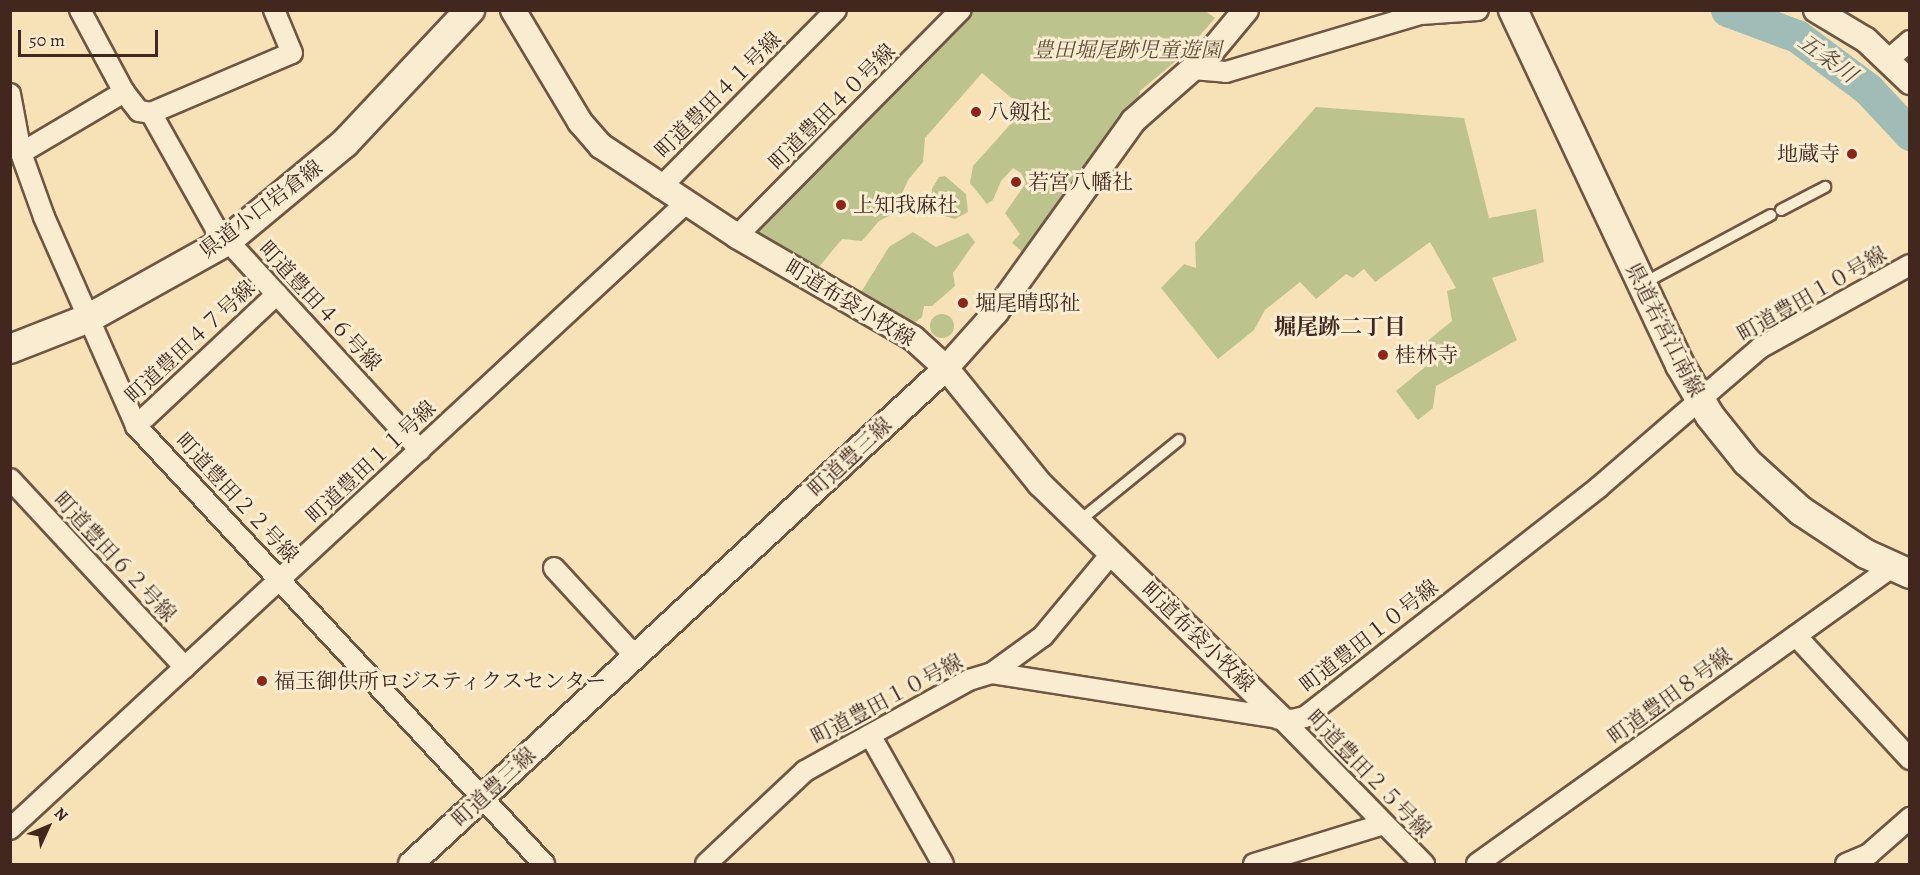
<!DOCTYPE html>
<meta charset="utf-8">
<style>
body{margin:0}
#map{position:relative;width:1920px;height:875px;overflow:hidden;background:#f6e2b6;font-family:Alegreya,"Noto Serif JP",serif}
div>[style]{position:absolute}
.green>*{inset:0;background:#bdc38d}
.round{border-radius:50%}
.river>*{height:33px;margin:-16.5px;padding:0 16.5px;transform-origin:16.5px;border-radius:16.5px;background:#9fbcb6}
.roads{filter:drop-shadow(2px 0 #6e5643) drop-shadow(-2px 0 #6e5643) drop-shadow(0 2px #6e5643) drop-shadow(0 -2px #6e5643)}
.service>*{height:10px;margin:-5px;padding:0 5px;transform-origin:5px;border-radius:5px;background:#f9ecd0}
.minor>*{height:20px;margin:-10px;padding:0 10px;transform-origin:10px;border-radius:10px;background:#f9ecd0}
.tertiary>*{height:24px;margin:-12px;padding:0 12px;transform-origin:12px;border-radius:12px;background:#f9ecd0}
.secondary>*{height:28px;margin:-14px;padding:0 14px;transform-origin:14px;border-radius:14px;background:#f9ecd0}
.dots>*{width:16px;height:16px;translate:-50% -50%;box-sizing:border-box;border:3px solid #f9ecd0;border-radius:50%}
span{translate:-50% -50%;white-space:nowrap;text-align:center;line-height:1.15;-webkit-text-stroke:6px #f9ecd0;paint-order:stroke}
.park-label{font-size:21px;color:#604e39;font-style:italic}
.street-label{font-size:21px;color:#41271d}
.poi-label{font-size:21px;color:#41271d}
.left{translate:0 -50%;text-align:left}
.right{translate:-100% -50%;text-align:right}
.water-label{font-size:22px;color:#584c43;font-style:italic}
.neighbourhood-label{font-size:22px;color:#41271d;font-weight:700}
.frame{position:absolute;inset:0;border:12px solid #41271d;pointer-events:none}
.north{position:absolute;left:18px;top:797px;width:60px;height:60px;-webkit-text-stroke:4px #f9ecd0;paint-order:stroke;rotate:46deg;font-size:16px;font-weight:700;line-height:24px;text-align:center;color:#41271d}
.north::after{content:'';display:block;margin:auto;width:21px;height:27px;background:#41271d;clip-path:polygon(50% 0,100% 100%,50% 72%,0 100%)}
.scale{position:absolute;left:18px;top:30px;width:140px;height:27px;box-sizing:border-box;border:3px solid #41271d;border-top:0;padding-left:8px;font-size:18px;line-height:21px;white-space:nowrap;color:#41271d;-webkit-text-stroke:4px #f9ecd0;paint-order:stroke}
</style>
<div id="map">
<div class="green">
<div style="clip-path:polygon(1204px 10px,1215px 18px,1183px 55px,1140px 91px,1133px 121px,1033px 261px,1012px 243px,1020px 234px,1005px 213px,1026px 183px,1021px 173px,1013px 168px,1001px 181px,993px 200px,987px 204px,970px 183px,973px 166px,1024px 109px,982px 73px,925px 138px,923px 162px,908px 180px,893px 214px,879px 221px,862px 241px,842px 239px,809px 279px,737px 236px,961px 11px)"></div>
<div style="clip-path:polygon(1316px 107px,1464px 118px,1489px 218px,1536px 209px,1544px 262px,1492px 278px,1517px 340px,1436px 386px,1433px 408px,1418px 420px,1396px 391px,1430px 363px,1419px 348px,1452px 321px,1447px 291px,1456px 288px,1430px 242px,1375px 282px,1364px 269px,1353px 278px,1346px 274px,1316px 299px,1300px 282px,1265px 310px,1254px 330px,1218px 359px,1161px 288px,1184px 264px,1196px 268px,1195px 243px)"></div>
<div style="clip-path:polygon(945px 176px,966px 194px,968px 212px,955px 219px,941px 215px,931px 204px,932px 189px,939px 177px)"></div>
<div style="clip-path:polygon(913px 232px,936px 247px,968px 233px,975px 242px,953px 273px,955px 286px,932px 306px,924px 306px,922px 317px,903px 332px,853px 305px,889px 247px)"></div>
<div class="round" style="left:930px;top:314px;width:24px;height:24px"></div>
</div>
<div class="river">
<div style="left:1727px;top:10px;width:75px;rotate:20.4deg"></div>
<div style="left:1797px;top:36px;width:89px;rotate:36.7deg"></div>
<div style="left:1868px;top:89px;width:62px;rotate:47deg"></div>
</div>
<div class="roads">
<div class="service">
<div style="left:1781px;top:210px;width:50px;rotate:-27.6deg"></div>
<div style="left:1644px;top:283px;width:144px;rotate:-28.2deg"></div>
<div style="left:1078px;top:522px;width:130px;rotate:-39.1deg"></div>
</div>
<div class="minor">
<div style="left:80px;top:10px;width:93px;rotate:61.8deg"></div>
<div style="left:124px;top:92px;width:24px;rotate:52deg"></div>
<div style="left:139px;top:111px;width:12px;rotate:9deg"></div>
<div style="left:151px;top:113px;width:131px;rotate:60.7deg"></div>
<div style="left:215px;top:227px;width:303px;rotate:47.4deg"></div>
<div style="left:1888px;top:60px;width:29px;rotate:-41deg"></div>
<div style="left:1193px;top:69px;width:33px;rotate:5deg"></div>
<div style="left:1226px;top:72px;width:203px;rotate:-16.6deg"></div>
<div style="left:1421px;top:14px;width:57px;rotate:-4deg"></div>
<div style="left:10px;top:94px;width:60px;rotate:79.4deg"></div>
<div style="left:21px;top:153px;width:68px;rotate:70.2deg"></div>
<div style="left:44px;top:217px;width:228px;rotate:66.2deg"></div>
<div style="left:136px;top:426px;width:599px;rotate:47.03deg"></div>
<div style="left:151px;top:113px;width:153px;rotate:-23.1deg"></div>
<div style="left:292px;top:53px;width:47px;rotate:-112.7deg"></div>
<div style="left:21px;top:153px;width:120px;rotate:-30.6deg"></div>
<div style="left:660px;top:188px;width:250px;rotate:-45.3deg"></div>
<div style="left:737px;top:236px;width:318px;rotate:-45.3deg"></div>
<div style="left:136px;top:426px;width:193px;rotate:-43.1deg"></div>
<div style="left:10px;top:479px;width:257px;rotate:47.1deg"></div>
<div style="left:554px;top:568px;width:120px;rotate:47.4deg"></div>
<div style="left:1796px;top:636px;width:168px;rotate:47.2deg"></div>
<div style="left:992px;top:673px;width:63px;rotate:-36deg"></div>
<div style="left:1043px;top:636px;width:107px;rotate:-50.3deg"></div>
<div style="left:1280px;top:717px;width:206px;rotate:45.6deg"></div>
<div style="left:870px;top:735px;width:148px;rotate:60.5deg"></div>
<div style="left:10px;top:829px;width:920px;rotate:-42.8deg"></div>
<div style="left:706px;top:864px;width:136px;rotate:-43.2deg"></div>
<div style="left:805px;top:771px;width:188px;rotate:-29deg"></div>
<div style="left:969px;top:680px;width:24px;rotate:-17deg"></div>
<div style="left:992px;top:673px;width:304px;rotate:8.9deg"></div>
<div style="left:1292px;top:720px;width:13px;rotate:-13deg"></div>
<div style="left:1305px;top:717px;width:373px;rotate:-38deg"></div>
<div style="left:1599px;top:487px;width:213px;rotate:-40.8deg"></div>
<div style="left:1760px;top:348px;width:171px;rotate:-29deg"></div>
<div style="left:1254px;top:864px;width:136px;rotate:-17.1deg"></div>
<div style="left:1477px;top:864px;width:510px;rotate:-35.59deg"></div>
<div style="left:1846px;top:864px;width:25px;rotate:-23deg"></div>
<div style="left:1869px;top:854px;width:55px;rotate:-41.3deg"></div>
</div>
<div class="tertiary">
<div style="left:513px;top:10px;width:131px;rotate:59.1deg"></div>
<div style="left:580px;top:122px;width:32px;rotate:49deg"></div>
<div style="left:601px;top:146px;width:163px;rotate:33.5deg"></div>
<div style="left:737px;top:236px;width:203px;rotate:30.1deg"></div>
<div style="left:913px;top:338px;width:45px;rotate:42.3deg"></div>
<div style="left:946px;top:368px;width:149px;rotate:51deg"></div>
<div style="left:1040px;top:484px;width:334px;rotate:44.2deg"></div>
<div style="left:1816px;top:10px;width:58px;rotate:31deg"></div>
<div style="left:1866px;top:40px;width:61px;rotate:43.7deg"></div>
<div style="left:411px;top:864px;width:730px;rotate:-42.83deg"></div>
<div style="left:946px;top:368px;width:75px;rotate:-48.2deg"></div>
<div style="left:996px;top:312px;width:235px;rotate:-54.3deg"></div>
<div style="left:1133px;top:121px;width:103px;rotate:-41.4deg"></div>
<div style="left:1210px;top:53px;width:56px;rotate:-50.1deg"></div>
</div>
<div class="secondary">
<div style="left:1513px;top:10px;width:392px;rotate:64.8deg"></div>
<div style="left:1680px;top:365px;width:59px;rotate:59.5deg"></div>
<div style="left:1710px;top:416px;width:59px;rotate:51.2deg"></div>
<div style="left:1747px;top:462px;width:73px;rotate:42.2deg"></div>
<div style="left:1801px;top:511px;width:78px;rotate:33.5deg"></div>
<div style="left:1866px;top:554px;width:48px;rotate:24.4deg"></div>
<div style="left:10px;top:349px;width:85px;rotate:-21.4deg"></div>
<div style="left:89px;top:318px;width:158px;rotate:-29.2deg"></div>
<div style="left:227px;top:241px;width:153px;rotate:-39.7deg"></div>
<div style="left:345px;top:143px;width:183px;rotate:-46.8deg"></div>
</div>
</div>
<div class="dots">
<div style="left:976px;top:112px;background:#8f2418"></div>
<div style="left:1852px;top:154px;background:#8f2418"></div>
<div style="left:1016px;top:182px;background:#8f2418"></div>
<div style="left:841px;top:205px;background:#8f2418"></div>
<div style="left:963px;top:303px;background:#8f2418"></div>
<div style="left:1383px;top:355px;background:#8f2418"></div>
<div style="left:262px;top:681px;background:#8f2418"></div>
</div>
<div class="park-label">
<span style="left:1127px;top:50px">豊田堀尾跡児童遊園</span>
</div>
<div class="street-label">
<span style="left:718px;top:95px;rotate:-45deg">町道豊田４１号線</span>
<span style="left:832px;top:107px;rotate:-45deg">町道豊田４０号線</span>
<span style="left:261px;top:209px;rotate:-37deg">県道小口岩倉線</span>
<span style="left:1812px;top:294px;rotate:-30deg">町道豊田１０号線</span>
<span style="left:850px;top:303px;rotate:31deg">町道布袋小牧線</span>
<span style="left:320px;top:306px;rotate:47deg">町道豊田４６号線</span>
<span style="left:1665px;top:330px;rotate:63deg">県道若宮江南線</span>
<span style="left:190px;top:342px;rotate:-43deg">町道豊田４７号線</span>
<span style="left:850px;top:457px;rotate:-43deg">町道豊三線</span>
<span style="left:371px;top:462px;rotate:-43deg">町道豊田１１号線</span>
<span style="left:237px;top:498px;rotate:47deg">町道豊田２２号線</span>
<span style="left:115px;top:557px;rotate:47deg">町道豊田６２号線</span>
<span style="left:1369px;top:636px;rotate:-38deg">町道豊田１０号線</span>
<span style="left:1198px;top:637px;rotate:44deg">町道布袋小牧線</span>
<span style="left:1670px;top:696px;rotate:-36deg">町道豊田８号線</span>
<span style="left:887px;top:699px;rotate:-28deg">町道豊田１０号線</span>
<span style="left:1369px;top:774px;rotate:46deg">町道豊田２５号線</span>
<span style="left:494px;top:787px;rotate:-43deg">町道豊三線</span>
</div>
<div class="poi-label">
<span class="left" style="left:988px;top:112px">八剱社</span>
<span class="right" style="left:1840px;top:154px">地蔵寺</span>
<span class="left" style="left:1028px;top:182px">若宮八幡社</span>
<span class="left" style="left:853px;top:205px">上知我麻社</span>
<span class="left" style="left:975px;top:303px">堀尾晴邸祉</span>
<span class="left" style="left:1395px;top:355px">桂林寺</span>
<span class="left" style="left:274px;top:681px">福玉御供所ロジスティクスセンター</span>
</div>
<div class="water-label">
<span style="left:1827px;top:59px;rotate:36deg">五条川</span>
</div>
<div class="neighbourhood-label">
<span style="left:1340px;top:328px">堀尾跡二丁目</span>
</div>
<div class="frame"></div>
<div class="north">N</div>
<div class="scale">50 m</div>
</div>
